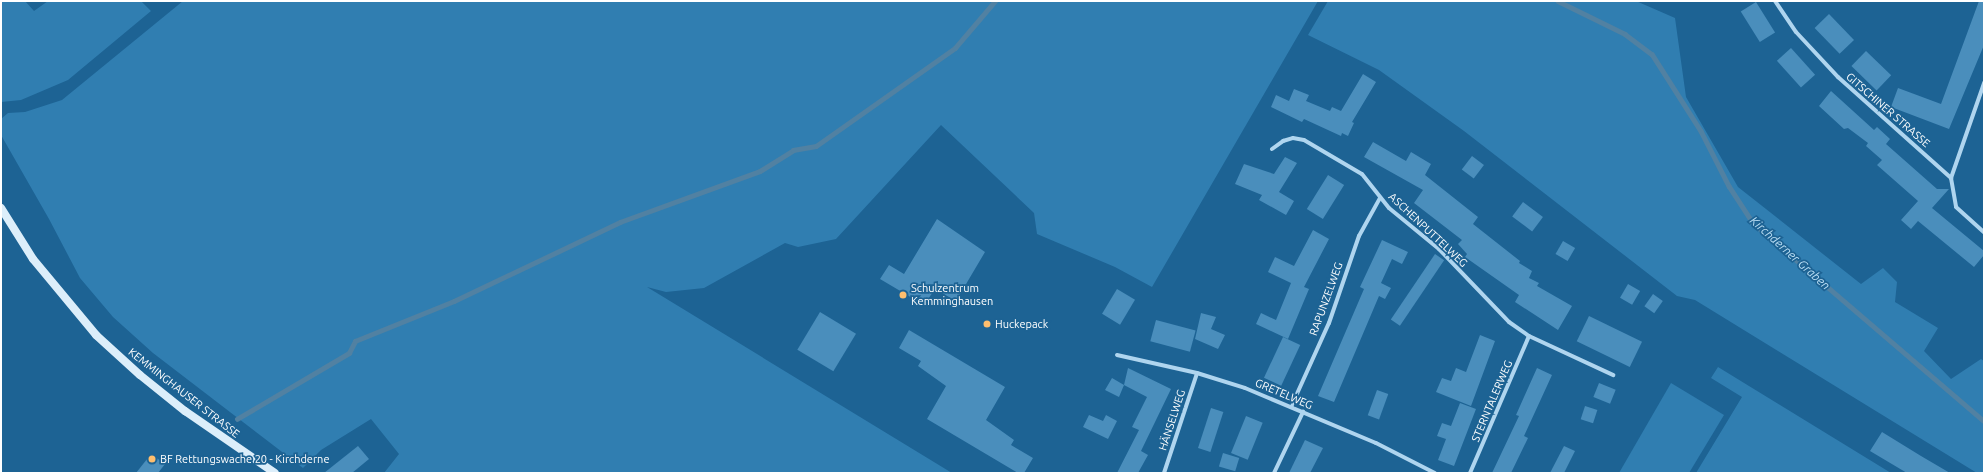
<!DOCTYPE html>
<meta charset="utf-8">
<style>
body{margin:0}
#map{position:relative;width:1985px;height:474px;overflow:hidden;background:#1d6394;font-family:Ubuntu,sans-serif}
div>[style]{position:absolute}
.green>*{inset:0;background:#307eb1}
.stream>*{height:4.5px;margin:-2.25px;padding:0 2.25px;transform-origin:2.25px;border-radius:2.25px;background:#5181a2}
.building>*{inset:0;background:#4a8ebc;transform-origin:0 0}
.minor>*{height:4px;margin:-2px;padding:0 2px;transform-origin:2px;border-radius:2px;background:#afd5ef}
.secondary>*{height:8px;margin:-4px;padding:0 4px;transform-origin:4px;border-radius:4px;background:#dceefa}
.dots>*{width:11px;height:11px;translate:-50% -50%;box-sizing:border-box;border:2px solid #1d6394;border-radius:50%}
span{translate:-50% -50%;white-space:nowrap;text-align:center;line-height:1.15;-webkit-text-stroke:3.5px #1d6394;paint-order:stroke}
.street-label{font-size:11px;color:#fff}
.poi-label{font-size:11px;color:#fff}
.left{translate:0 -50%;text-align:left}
.water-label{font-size:12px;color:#bbdff5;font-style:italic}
.frame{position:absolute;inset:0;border:2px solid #fff;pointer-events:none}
</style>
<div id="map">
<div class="green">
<div style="clip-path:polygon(1px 1px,25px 1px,34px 11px,48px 1px,141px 1px,151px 11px,68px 80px,21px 100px,1px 102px)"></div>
<div style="clip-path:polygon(183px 1px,1318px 1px,1152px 287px,1115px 267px,1037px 234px,1034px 213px,941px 125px,836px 239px,798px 247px,785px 243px,704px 288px,666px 292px,647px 287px,952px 473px,384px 473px,399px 454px,371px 419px,321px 450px,303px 468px,153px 353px,113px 317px,80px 278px,49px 219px,1px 135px,1px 119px,8px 113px,25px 112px,62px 100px)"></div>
<div style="clip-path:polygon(1328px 1px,1636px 1px,1675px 18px,1686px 97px,1738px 187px,1861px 284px,1883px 268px,1897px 282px,1895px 302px,1938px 328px,1924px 351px,1951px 379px,1981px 359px,1984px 361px,1984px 473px,1977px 473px,1695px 300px,1677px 296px,1464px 131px,1379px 70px,1308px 35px)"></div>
<div style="clip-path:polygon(1718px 367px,1891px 473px,1696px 473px,1742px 397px,1711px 378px)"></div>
<div style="clip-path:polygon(1671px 383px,1724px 415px,1689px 473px,1619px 473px)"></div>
</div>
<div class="stream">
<div style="left:1558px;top:1px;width:75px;rotate:26.2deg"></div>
<div style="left:1625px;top:34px;width:34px;rotate:37deg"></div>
<div style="left:1652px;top:54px;width:91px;rotate:57.5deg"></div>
<div style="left:1701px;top:131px;width:62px;rotate:63deg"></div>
<div style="left:1729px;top:186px;width:44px;rotate:57deg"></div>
<div style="left:1753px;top:223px;width:304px;rotate:40.6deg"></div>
<div style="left:237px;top:419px;width:130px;rotate:-30.5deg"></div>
<div style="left:349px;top:353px;width:13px;rotate:-63deg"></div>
<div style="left:355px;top:341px;width:107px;rotate:-22deg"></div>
<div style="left:454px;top:301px;width:184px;rotate:-25.4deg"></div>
<div style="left:620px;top:222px;width:149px;rotate:-20deg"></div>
<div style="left:760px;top:171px;width:39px;rotate:-32deg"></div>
<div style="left:793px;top:150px;width:23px;rotate:-10deg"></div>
<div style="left:816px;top:146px;width:170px;rotate:-35.2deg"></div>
<div style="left:955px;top:48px;width:62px;rotate:-49.6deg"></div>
</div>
<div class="building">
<div style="clip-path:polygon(1979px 1px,1984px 1px,1984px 45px,1949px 129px,1891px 107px,1898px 88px,1941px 104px)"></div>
<div style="left:1756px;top:2px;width:36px;height:18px;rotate:58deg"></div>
<div style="left:1829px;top:14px;width:36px;height:20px;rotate:46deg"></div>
<div style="left:1791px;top:48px;width:36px;height:19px;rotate:48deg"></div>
<div style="left:1866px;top:51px;width:35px;height:21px;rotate:44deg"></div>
<div style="clip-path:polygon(1363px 74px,1376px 82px,1352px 122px,1354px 123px,1348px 136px,1342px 133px,1341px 136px,1304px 119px,1302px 122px,1271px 107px,1276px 95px,1289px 101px,1294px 89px,1309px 95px,1306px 101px,1330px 111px,1332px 107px,1341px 111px)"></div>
<div style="clip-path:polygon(1831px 91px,1874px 130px,1877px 127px,1890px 139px,1886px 144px,1937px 189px,1949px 189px,1932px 208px,1984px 251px,1984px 255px,1974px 267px,1918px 221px,1911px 229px,1901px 220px,1918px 201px,1877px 165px,1882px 160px,1866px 146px,1868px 143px,1848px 128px,1844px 129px,1819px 106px)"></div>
<div style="clip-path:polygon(1373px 142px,1406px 161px,1411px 152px,1431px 164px,1425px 175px,1478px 217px,1473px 224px,1520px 261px,1519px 263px,1532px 271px,1529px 278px,1539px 283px,1537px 286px,1572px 306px,1558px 330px,1515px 302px,1519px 295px,1465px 257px,1467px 254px,1458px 244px,1462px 240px,1414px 203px,1423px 190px,1364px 157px)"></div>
<div style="left:1472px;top:156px;width:15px;height:17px;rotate:37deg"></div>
<div style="clip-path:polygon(1285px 157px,1297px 163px,1279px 192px,1294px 201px,1286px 215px,1259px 200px,1262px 195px,1235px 184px,1244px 164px,1274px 174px)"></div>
<div style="left:1328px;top:175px;width:19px;height:40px;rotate:32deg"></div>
<div style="left:1523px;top:202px;width:25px;height:18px;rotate:37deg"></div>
<div style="clip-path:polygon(937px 219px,985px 252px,956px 301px,935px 289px,924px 305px,880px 279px,889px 265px,904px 274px)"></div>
<div style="clip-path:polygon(1313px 230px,1329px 239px,1304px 287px,1309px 289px,1288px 339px,1256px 324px,1261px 313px,1276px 320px,1291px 283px,1268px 272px,1275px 257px,1294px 266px)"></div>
<div style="clip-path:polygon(1382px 240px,1408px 252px,1402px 264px,1392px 259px,1381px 283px,1391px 288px,1385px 299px,1379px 296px,1334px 402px,1318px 396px,1364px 289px,1360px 287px)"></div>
<div style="left:1563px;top:241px;width:14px;height:15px;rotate:30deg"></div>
<div style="left:1435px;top:254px;width:11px;height:79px;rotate:34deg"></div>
<div style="left:1628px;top:284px;width:14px;height:16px;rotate:30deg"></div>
<div style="left:1117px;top:289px;width:21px;height:29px;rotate:31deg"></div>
<div style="left:1653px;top:294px;width:12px;height:15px;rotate:35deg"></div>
<div style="left:820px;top:312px;width:42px;height:44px;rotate:31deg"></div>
<div style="clip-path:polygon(1201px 313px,1216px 317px,1211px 329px,1225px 335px,1218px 349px,1195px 339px)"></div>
<div style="left:1589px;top:316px;width:59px;height:28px;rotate:26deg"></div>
<div style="left:1156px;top:320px;width:41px;height:22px;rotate:15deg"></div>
<div style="clip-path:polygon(909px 330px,1005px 387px,986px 420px,1014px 440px,1011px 445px,1033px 458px,1024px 473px,1018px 473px,927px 419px,946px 386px,918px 366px,921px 361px,899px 348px)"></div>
<div style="clip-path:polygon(1480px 335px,1495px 341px,1471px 406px,1436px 392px,1442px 378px,1451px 381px,1456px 368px,1466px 372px)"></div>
<div style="left:1283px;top:337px;width:19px;height:45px;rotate:25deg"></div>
<div style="clip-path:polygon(1128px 368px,1171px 389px,1141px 451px,1148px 455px,1138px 473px,1117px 473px,1139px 430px,1132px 427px,1147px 397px,1124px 385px,1119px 397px,1105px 390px,1112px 378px,1124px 385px)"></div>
<div style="clip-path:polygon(1537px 368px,1552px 375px,1524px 436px,1528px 438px,1511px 473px,1492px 473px,1519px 416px,1516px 415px)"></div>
<div style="left:1599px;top:383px;width:18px;height:15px;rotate:22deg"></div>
<div style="left:1377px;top:390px;width:12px;height:27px;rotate:20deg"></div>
<div style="clip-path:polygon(1460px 403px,1476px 409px,1454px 466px,1438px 460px,1446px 439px,1437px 436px,1442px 423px,1451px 426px)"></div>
<div style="left:1585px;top:406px;width:13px;height:14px;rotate:18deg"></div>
<div style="left:1211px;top:408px;width:13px;height:42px;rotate:18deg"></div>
<div style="clip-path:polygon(1089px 415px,1103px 421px,1106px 415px,1117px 421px,1108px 439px,1083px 427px)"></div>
<div style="left:1246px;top:416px;width:18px;height:40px;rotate:22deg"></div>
<div style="clip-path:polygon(1882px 432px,1921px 456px,1950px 473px,1907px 473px,1870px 451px)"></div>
<div style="clip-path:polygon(1305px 440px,1323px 448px,1310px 473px,1289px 473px)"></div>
<div style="clip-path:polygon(358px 446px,369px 459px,352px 473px,324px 473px)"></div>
<div style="clip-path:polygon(1564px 446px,1575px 451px,1564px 473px,1550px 473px)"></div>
<div style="left:1223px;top:453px;width:17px;height:14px;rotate:17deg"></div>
<div style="clip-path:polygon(151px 454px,165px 464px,158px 473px,136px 473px)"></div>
</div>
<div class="minor">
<div style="left:1775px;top:1px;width:37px;rotate:56deg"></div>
<div style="left:1796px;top:32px;width:62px;rotate:47deg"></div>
<div style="left:1838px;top:77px;width:152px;rotate:41.8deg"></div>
<div style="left:1951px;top:178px;width:29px;rotate:80deg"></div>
<div style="left:1956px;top:207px;width:38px;rotate:42deg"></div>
<div style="left:1272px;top:149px;width:14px;rotate:-36deg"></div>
<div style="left:1283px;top:141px;width:10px;rotate:-17deg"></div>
<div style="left:1293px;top:138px;width:11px;rotate:10deg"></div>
<div style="left:1304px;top:140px;width:67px;rotate:30.4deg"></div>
<div style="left:1362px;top:174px;width:43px;rotate:51.5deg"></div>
<div style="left:1389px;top:208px;width:65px;rotate:39.4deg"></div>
<div style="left:1439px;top:249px;width:101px;rotate:46.2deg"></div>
<div style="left:1509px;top:322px;width:24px;rotate:35deg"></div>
<div style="left:1529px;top:336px;width:93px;rotate:24.9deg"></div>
<div style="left:1951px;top:178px;width:101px;rotate:-70.8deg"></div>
<div style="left:1117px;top:355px;width:82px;rotate:12.7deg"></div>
<div style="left:1197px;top:373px;width:50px;rotate:17.4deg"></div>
<div style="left:1245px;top:388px;width:142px;rotate:22.8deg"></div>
<div style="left:1376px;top:443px;width:66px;rotate:27deg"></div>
<div style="left:1291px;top:407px;width:92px;rotate:-65.7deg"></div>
<div style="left:1329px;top:323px;width:92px;rotate:-71deg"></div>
<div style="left:1359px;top:236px;width:43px;rotate:-61.1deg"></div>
<div style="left:1164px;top:473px;width:105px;rotate:-71.7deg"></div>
<div style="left:1274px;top:473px;width:68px;rotate:-64.6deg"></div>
<div style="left:1470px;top:473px;width:149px;rotate:-66.7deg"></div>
</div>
<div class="secondary">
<div style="left:1px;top:208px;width:60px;rotate:57.9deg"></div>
<div style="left:33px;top:259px;width:99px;rotate:50.3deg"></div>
<div style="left:96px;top:335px;width:59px;rotate:42.3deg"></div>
<div style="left:140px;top:375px;width:58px;rotate:38.7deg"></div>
<div style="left:185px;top:411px;width:109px;rotate:34.6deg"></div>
</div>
<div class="dots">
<div style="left:903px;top:295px;background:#febe6e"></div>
<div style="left:987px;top:324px;background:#febe6e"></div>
<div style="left:152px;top:459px;background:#febe6e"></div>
</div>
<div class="street-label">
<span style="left:1888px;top:110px;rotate:41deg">GITSCHINER STRASSE</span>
<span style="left:1428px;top:230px;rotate:43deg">ASCHENPUTTELWEG</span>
<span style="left:1326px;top:299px;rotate:-70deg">RAPUNZELWEG</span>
<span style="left:184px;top:393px;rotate:38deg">KEMMINGHAUSER STRASSE</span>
<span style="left:1284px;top:394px;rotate:23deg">GRETELWEG</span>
<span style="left:1492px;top:401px;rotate:-67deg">STERNTALERWEG</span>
<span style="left:1172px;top:420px;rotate:-72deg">HÄNSELWEG</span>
</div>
<div class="poi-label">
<span class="left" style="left:911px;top:295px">Schulzentrum<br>Kemminghausen</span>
<span class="left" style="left:995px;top:324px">Huckepack</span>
<span class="left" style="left:160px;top:459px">BF Rettungswache 20 - Kirchderne</span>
</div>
<div class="water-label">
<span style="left:1790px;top:253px;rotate:42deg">Kirchderner Graben</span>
</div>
<div class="frame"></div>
</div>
